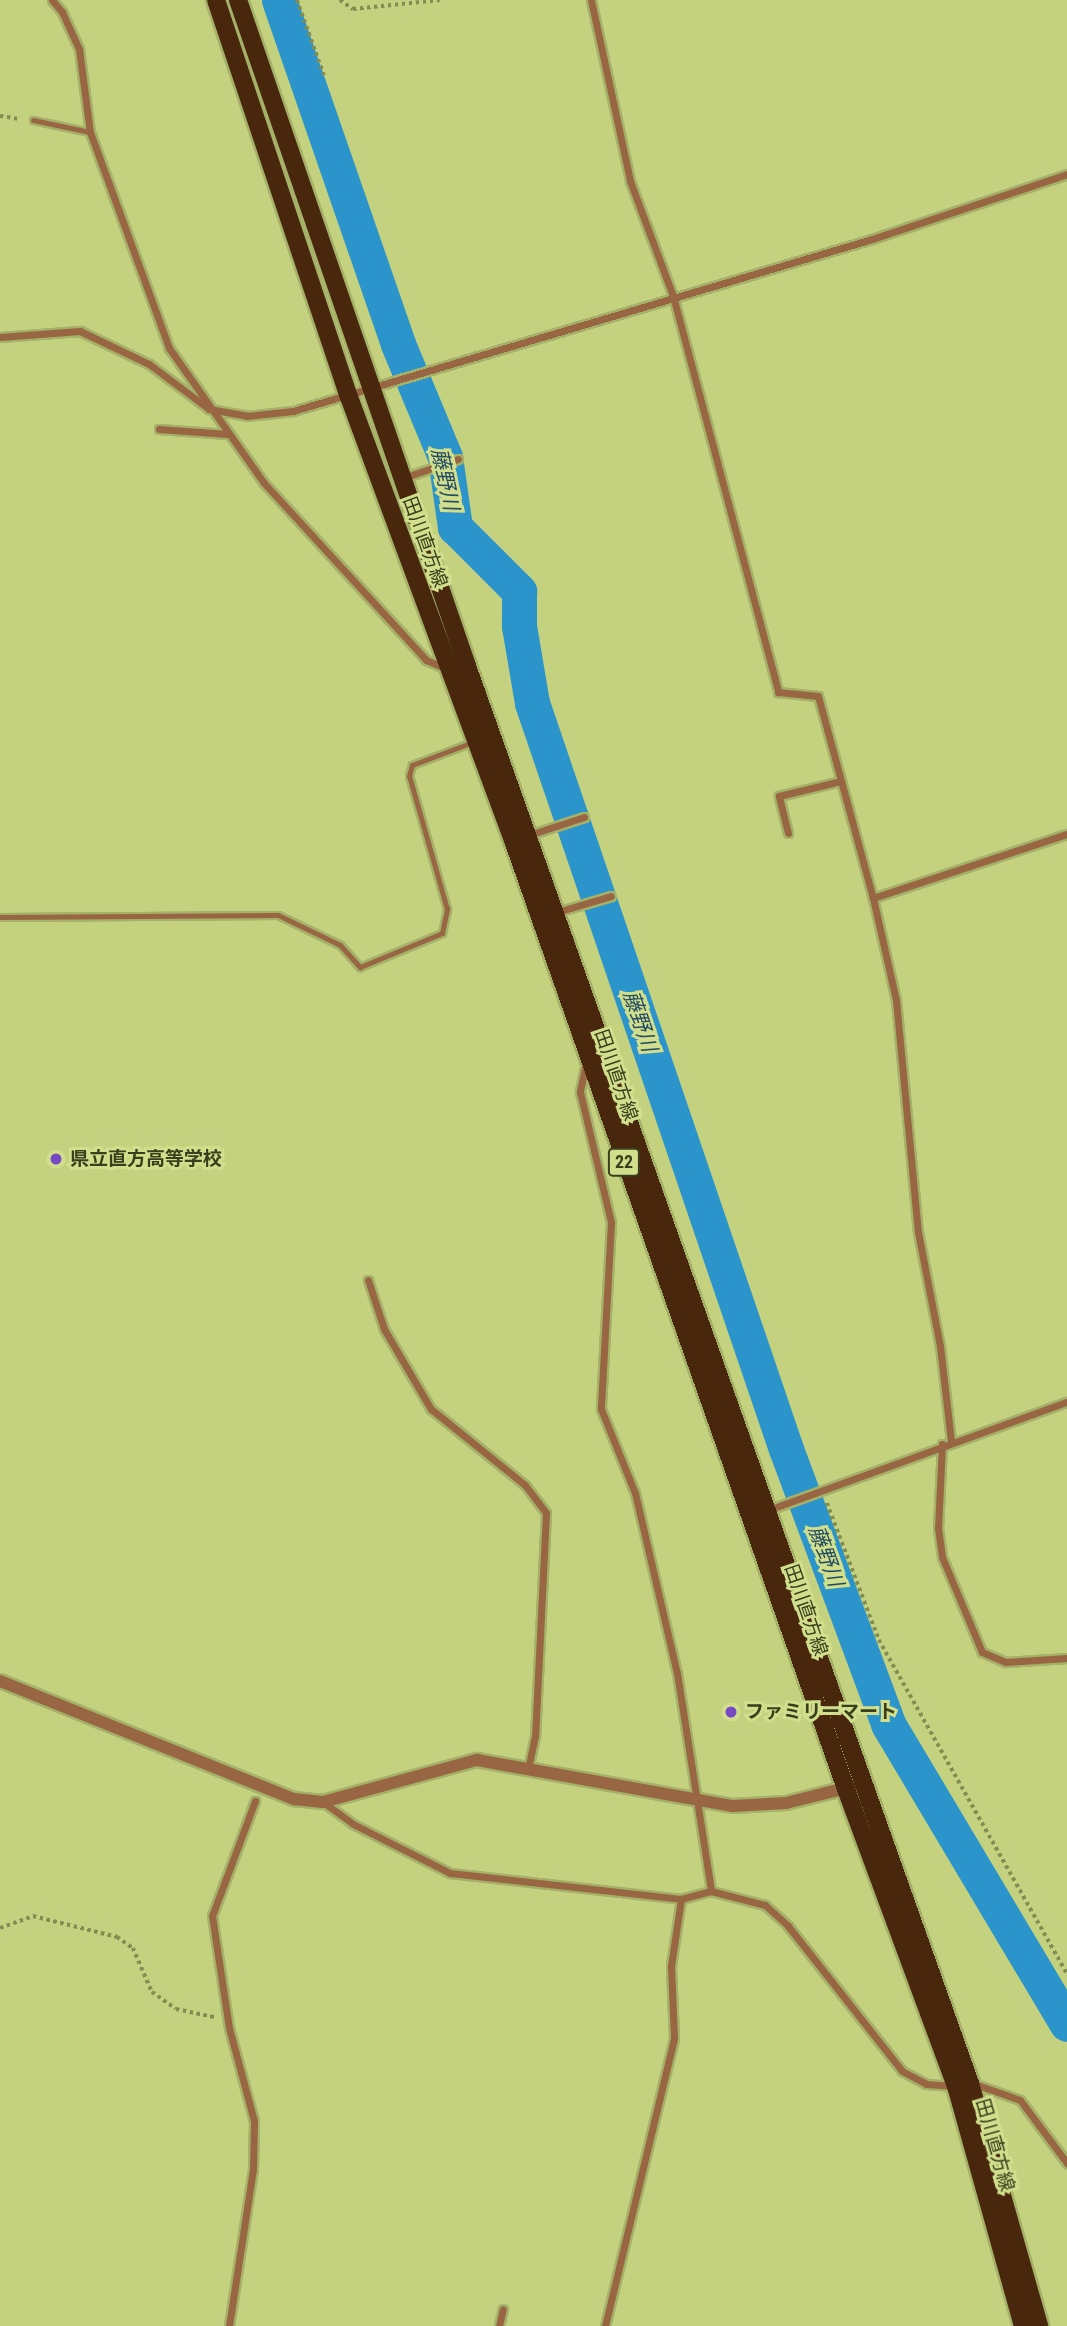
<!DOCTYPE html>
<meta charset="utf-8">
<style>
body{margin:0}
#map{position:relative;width:1067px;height:2326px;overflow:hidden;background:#c4d17f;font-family:"Roboto Condensed","Noto Sans JP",sans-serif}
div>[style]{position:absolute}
.river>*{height:35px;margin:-17.5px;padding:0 17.5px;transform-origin:17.5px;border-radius:17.5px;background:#2b94ca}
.path>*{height:3.5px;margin-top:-1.75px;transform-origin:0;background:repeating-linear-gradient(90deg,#838d51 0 3.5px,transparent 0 7px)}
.roads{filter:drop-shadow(2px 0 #a5b169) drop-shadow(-2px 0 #a5b169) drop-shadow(0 2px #a5b169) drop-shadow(0 -2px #a5b169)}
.service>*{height:5px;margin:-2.5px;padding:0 2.5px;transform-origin:2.5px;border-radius:2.5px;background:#986642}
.minor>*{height:7px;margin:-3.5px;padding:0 3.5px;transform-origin:3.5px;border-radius:3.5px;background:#986642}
.tertiary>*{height:12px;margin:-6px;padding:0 6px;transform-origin:6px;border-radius:6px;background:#986642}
.primary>*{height:18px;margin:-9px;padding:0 9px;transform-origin:9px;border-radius:9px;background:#48270d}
.dots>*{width:19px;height:19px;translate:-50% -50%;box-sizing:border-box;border:4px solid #d1de8c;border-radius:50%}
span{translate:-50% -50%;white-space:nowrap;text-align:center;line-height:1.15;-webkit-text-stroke:6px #d1de8c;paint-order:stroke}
.shield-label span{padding:2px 5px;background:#d1de8c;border:2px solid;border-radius:5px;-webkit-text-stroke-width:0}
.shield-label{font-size:18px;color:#393e1c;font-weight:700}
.street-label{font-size:19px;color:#393e1c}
.poi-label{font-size:19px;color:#393e1c;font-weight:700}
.left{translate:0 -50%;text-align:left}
.water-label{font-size:21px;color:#234c64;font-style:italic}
</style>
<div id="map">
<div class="river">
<div style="left:279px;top:0;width:364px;rotate:70.9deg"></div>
<div style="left:398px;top:344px;width:122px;rotate:67.4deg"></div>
<div style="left:445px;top:457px;width:71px;rotate:81.9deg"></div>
<div style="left:455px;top:527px;width:91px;rotate:45deg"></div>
<div style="left:519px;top:591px;width:35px;rotate:90deg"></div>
<div style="left:519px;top:626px;width:78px;rotate:80.4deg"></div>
<div style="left:532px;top:703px;width:788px;rotate:71.2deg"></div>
<div style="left:786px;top:1449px;width:293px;rotate:69.6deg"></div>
<div style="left:888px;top:1724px;width:349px;rotate:59.2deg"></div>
</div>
<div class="path">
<div style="left:297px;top:0;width:80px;rotate:70.2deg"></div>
<div style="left:340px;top:0;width:16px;rotate:35deg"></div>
<div style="left:353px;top:9px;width:87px;rotate:-5.9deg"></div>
<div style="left:0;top:116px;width:20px;rotate:9deg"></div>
<div style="left:827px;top:1503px;width:147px;rotate:69.2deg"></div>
<div style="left:879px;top:1640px;width:383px;rotate:60.6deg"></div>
<div style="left:0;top:1928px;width:35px;rotate:-20deg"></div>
<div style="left:33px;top:1916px;width:87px;rotate:14deg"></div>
<div style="left:117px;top:1937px;width:19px;rotate:35deg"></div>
<div style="left:133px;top:1948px;width:48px;rotate:66.6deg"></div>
<div style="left:152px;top:1992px;width:29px;rotate:35deg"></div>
<div style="left:176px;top:2009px;width:40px;rotate:12deg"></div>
</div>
<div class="roads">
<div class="service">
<div style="left:33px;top:120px;width:58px;rotate:11.9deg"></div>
<div style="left:0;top:917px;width:278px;rotate:-0.4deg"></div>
<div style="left:278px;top:915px;width:69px;rotate:25.8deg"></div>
<div style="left:340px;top:945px;width:30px;rotate:48deg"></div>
<div style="left:360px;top:967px;width:89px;rotate:-22.5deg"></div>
<div style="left:442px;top:933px;width:25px;rotate:-78deg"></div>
<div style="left:447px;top:909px;width:138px;rotate:-105.9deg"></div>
<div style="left:409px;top:776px;width:11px;rotate:-75deg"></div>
<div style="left:412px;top:765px;width:65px;rotate:-20.7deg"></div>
</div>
<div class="minor">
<div style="left:52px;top:0;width:16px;rotate:50deg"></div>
<div style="left:62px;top:12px;width:41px;rotate:65.3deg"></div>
<div style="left:79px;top:49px;width:84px;rotate:82.5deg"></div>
<div style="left:90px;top:132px;width:230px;rotate:69.9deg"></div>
<div style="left:169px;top:348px;width:165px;rotate:54.9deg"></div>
<div style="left:264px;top:483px;width:240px;rotate:47.5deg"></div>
<div style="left:426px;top:660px;width:21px;rotate:23deg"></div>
<div style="left:591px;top:0;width:185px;rotate:77.8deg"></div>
<div style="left:630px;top:181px;width:123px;rotate:69.5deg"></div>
<div style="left:673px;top:296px;width:410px;rotate:75.1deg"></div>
<div style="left:778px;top:692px;width:40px;rotate:5.7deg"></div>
<div style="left:818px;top:696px;width:209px;rotate:74.8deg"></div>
<div style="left:873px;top:898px;width:105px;rotate:77.3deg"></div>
<div style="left:896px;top:1000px;width:233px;rotate:84.6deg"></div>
<div style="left:918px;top:1232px;width:116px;rotate:79.1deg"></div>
<div style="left:940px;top:1346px;width:96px;rotate:83.4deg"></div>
<div style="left:0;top:337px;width:80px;rotate:-4.3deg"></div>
<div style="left:80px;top:331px;width:76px;rotate:25.6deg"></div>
<div style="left:149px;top:364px;width:75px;rotate:36.9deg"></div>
<div style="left:209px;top:409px;width:39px;rotate:10deg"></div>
<div style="left:247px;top:416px;width:46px;rotate:-6.2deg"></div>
<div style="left:293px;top:411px;width:604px;rotate:-16.54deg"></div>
<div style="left:872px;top:239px;width:206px;rotate:-18.4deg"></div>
<div style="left:159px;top:429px;width:68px;rotate:4.2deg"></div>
<div style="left:406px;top:477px;width:55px;rotate:-19.1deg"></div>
<div style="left:788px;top:833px;width:38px;rotate:-104deg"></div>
<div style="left:779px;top:796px;width:64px;rotate:-13.6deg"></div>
<div style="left:529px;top:835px;width:58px;rotate:-18.1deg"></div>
<div style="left:873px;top:898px;width:204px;rotate:-18.3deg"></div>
<div style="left:557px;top:912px;width:56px;rotate:-16.5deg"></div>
<div style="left:586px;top:1063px;width:30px;rotate:102deg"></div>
<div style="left:580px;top:1092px;width:134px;rotate:76.6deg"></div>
<div style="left:611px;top:1222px;width:187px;rotate:93.1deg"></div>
<div style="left:601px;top:1409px;width:91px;rotate:68deg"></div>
<div style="left:635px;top:1493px;width:185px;rotate:76.9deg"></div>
<div style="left:677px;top:1673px;width:221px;rotate:81.1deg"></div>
<div style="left:368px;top:1280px;width:52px;rotate:71.9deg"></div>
<div style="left:384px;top:1329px;width:93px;rotate:59.6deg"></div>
<div style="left:431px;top:1409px;width:121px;rotate:39deg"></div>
<div style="left:525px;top:1485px;width:35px;rotate:53deg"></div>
<div style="left:546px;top:1513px;width:223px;rotate:92.8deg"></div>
<div style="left:535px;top:1736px;width:34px;rotate:102deg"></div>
<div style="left:942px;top:1444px;width:84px;rotate:92.7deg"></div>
<div style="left:938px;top:1528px;width:29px;rotate:82deg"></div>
<div style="left:942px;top:1557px;width:103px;rotate:67.2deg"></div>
<div style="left:982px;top:1652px;width:26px;rotate:23deg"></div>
<div style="left:1006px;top:1662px;width:61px;rotate:-3.8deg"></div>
<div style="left:768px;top:1510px;width:318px;rotate:-19.9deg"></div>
<div style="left:323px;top:1802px;width:37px;rotate:36deg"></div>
<div style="left:353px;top:1824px;width:109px;rotate:26.8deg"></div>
<div style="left:450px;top:1873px;width:232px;rotate:6.4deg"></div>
<div style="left:681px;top:1899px;width:31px;rotate:-15deg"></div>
<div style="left:711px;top:1891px;width:56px;rotate:14.5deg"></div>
<div style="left:765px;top:1905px;width:31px;rotate:42deg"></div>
<div style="left:788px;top:1926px;width:184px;rotate:51.8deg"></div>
<div style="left:902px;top:2071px;width:27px;rotate:28deg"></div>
<div style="left:926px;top:2084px;width:28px;rotate:4deg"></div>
<div style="left:972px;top:2083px;width:51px;rotate:19.5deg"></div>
<div style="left:1020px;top:2100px;width:79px;rotate:53.3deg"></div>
<div style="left:229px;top:2326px;width:158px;rotate:-81.3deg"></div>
<div style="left:253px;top:2170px;width:49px;rotate:-88.8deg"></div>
<div style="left:254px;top:2121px;width:96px;rotate:-105deg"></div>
<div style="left:229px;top:2028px;width:113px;rotate:-98.6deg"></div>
<div style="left:212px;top:1916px;width:123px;rotate:-69.5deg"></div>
<div style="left:499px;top:2326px;width:17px;rotate:-77deg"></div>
<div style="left:605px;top:2326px;width:296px;rotate:-76.5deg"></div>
<div style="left:674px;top:2038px;width:72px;rotate:-92.4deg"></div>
<div style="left:671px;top:1966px;width:68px;rotate:-81.5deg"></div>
</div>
<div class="tertiary">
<div style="left:0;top:1681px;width:317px;rotate:21.9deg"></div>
<div style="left:294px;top:1799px;width:29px;rotate:6deg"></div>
<div style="left:323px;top:1802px;width:160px;rotate:-15.3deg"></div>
<div style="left:477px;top:1760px;width:260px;rotate:10.2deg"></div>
<div style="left:733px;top:1806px;width:53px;rotate:-3.2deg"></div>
<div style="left:786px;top:1803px;width:70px;rotate:-14deg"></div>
</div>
<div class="primary">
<div style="left:216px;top:0;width:419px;rotate:71.5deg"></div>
<div style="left:349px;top:397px;width:476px;rotate:69.7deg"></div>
<div style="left:514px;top:843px;width:1003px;rotate:70.66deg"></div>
<div style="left:846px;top:1789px;width:317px;rotate:69.7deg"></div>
<div style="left:956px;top:2086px;width:249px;rotate:74.4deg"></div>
<div style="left:238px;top:0;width:704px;rotate:71.02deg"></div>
<div style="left:467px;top:666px;width:1504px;rotate:70.46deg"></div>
<div style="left:970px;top:2083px;width:253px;rotate:74.1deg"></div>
</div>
</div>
<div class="dots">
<div style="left:56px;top:1159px;background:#764ac3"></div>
<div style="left:731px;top:1712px;background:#764ac3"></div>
</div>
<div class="shield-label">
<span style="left:624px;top:1162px">22</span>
</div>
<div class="street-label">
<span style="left:425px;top:542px;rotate:70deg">田川直方線</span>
<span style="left:616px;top:1075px;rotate:71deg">田川直方線</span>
<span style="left:806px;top:1610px;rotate:71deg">田川直方線</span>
<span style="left:995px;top:2145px;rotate:74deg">田川直方線</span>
</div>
<div class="poi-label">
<span class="left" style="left:70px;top:1159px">県立直方高等学校</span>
<span class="left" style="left:745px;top:1712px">ファミリーマート</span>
</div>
<div class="water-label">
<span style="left:445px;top:479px;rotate:78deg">藤野川</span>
<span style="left:640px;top:1021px;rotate:71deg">藤野川</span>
<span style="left:826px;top:1556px;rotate:70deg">藤野川</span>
</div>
</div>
